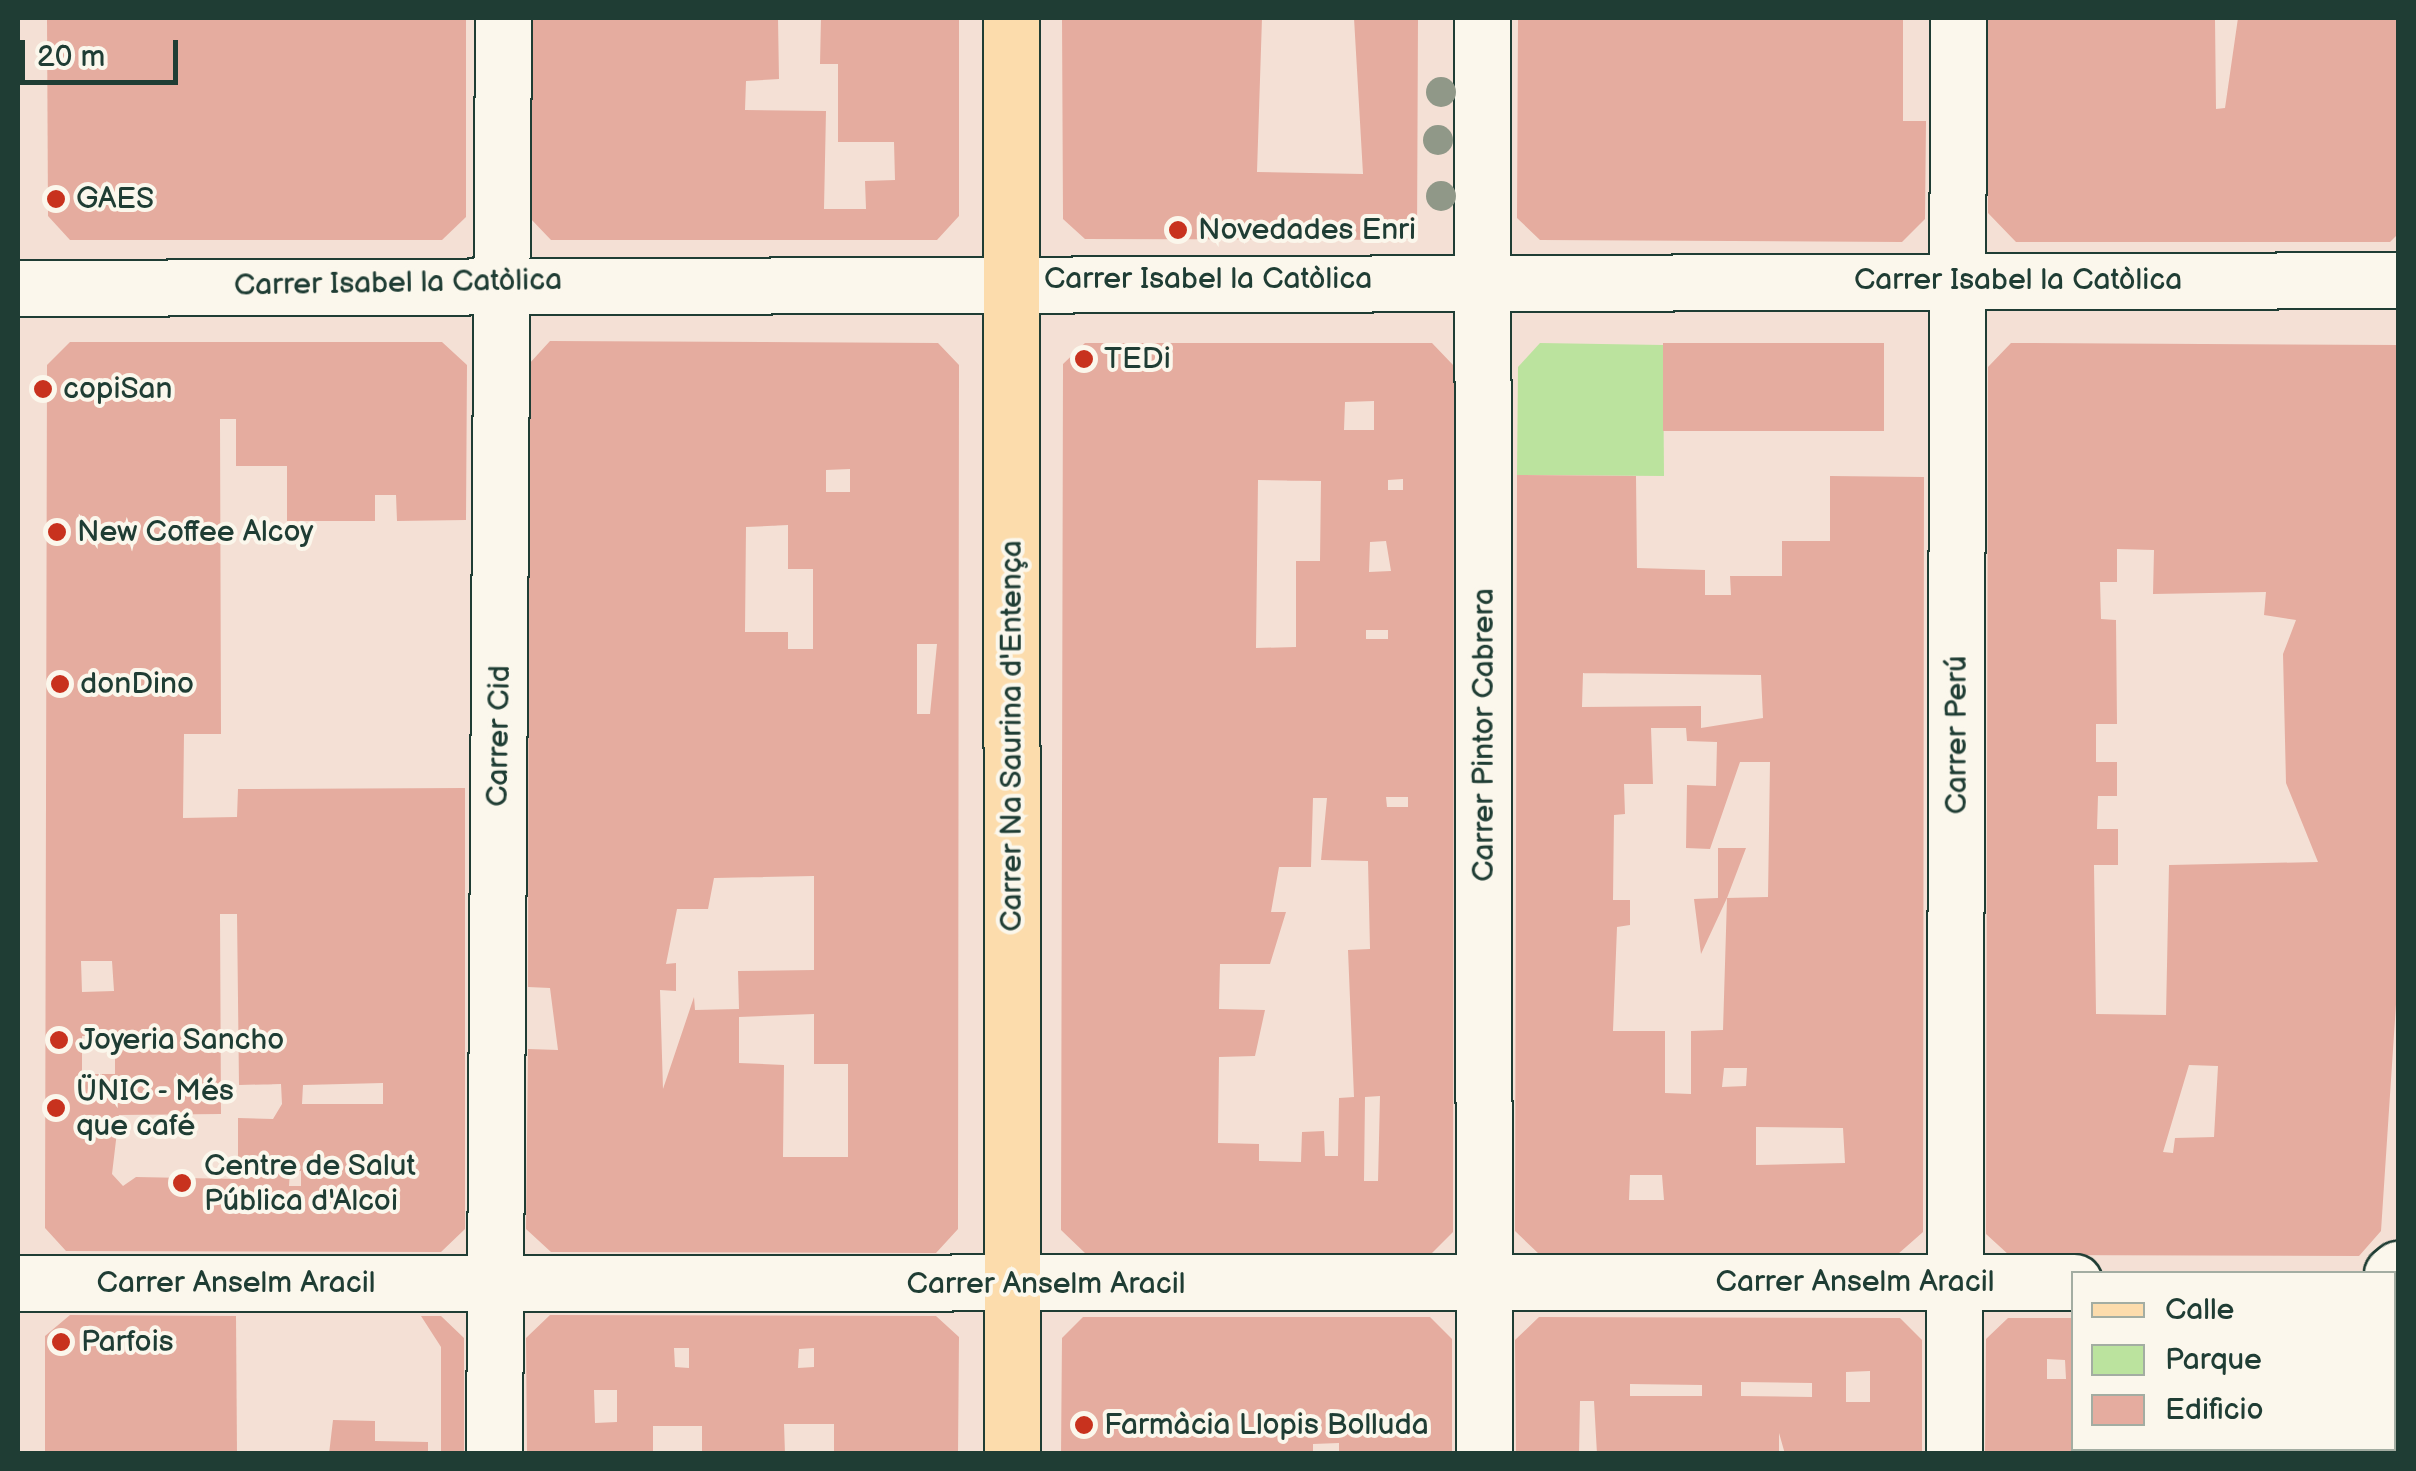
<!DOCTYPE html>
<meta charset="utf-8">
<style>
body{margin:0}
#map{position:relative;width:2416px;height:1471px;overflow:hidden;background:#f4e0d5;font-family:"Balsamiq Sans",sans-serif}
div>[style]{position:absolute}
.green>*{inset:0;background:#bbe39e}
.building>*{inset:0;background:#e5ac9f;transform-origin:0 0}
.roads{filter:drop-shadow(2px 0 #1f3d34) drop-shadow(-2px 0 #1f3d34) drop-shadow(0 2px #1f3d34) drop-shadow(0 -2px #1f3d34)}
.minor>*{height:55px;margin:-27.5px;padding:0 27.5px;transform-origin:27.5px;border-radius:27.5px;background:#fbf7ec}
.major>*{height:55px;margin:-27.5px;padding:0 27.5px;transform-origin:27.5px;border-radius:27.5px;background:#fcdcac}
.trees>*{width:30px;height:30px;margin:-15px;border-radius:50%;background:#909888}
.dots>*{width:28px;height:28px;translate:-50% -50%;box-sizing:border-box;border:5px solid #fbf7ec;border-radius:50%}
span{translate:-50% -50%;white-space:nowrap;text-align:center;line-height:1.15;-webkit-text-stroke:8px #fbf7ec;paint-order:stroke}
.poi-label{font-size:30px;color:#1f3d34}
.left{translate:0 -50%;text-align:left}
.street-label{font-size:30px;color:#1f3d34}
.frame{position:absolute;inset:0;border:20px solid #1f3d34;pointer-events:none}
.legend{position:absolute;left:2071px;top:1271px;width:325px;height:180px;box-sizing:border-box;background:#fbf7ec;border:2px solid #a3ada2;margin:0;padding:12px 18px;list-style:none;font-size:30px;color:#1f3d34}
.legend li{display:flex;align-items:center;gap:20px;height:50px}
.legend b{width:50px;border:2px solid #a3ada2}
.scale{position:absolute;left:20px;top:40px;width:158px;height:45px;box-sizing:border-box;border:5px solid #1f3d34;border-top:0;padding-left:12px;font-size:30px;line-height:35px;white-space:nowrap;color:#1f3d34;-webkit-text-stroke:8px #fbf7ec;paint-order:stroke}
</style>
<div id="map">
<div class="green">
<div style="clip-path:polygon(1540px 343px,1663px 345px,1664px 476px,1517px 475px,1518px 367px)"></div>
</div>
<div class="building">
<div style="clip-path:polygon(47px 18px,466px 18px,466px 217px,442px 240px,70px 240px,48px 216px)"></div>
<div style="clip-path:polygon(530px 18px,778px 18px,779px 79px,746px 81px,745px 110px,826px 111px,824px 209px,866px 209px,865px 181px,895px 180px,894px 142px,838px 142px,838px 64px,820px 64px,821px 18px,959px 18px,959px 216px,937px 240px,551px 240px,529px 217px)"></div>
<div style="clip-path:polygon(1062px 18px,1262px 18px,1257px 172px,1363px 174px,1354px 18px,1418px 18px,1417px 240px,1085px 239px,1063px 219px)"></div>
<div style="clip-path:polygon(1518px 18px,1903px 18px,1903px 121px,1926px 121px,1925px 219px,1902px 242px,1540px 240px,1517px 218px)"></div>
<div style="clip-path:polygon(1988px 18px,2215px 18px,2216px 109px,2225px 108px,2238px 18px,2398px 18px,2398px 234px,2390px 242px,2016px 242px,1988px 213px)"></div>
<div style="clip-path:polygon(evenodd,550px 341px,938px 343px,959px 365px,958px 1229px,936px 1253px,551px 1252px,526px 1229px,528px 1049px,558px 1050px,550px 988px,528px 987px,529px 364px,550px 341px,850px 469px,850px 492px,826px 492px,826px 470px,850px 469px,550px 341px,788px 525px,788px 569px,813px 569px,813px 649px,788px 649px,788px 632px,745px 632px,746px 527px,788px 525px,550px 341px,917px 644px,937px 644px,930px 714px,917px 714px,917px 644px,550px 341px,814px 876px,814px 970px,738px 971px,739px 1009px,695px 1010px,694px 997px,663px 1089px,660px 990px,676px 991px,676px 963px,666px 964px,677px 909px,708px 909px,714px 878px,814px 876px,550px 341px,814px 1014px,814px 1064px,848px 1064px,848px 1157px,783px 1157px,784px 1065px,739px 1063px,739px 1017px,814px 1014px)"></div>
<div style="clip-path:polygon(evenodd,70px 342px,442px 342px,467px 365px,466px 520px,397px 521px,396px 495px,375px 495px,375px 521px,287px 521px,287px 466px,236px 466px,236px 419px,220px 419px,221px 734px,184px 734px,183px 818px,237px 817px,238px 789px,465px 788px,465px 1229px,441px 1252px,66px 1251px,45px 1228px,47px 365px,70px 342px,220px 914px,237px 914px,239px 1085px,281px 1084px,282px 1104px,273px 1119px,238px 1118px,238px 1179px,136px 1177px,123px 1186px,112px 1174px,119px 1115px,221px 1114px,220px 914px,70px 342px,81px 961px,112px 961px,114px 991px,82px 992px,81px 961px,70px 342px,82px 1036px,115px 1036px,115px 1074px,82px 1074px,82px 1036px,70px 342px,383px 1083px,383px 1104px,302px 1104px,303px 1085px,383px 1083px,70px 342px,290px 1171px,301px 1171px,301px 1186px,289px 1186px,290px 1171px)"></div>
<div style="clip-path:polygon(evenodd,1085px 343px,1432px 343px,1454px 366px,1453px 1232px,1431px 1254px,1085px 1253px,1061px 1230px,1063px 364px,1085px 343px,1374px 401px,1374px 430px,1344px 430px,1345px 402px,1374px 401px,1085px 343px,1403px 479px,1403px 490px,1388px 490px,1388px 480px,1403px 479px,1085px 343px,1258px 480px,1321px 481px,1320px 561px,1296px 561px,1296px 647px,1256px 648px,1258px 480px,1085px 343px,1386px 541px,1391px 571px,1369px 572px,1370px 542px,1386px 541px,1085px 343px,1366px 630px,1388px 630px,1388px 639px,1366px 639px,1366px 630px,1085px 343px,1386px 797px,1408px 797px,1408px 807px,1387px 807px,1386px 797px,1085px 343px,1313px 798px,1327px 798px,1321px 860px,1368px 861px,1370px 949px,1348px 950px,1354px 1097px,1339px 1098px,1338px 1156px,1325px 1156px,1324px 1131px,1302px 1132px,1301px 1162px,1259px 1161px,1259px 1144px,1218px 1143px,1219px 1057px,1255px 1056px,1265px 1010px,1219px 1009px,1220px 964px,1270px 964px,1286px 912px,1271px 912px,1279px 867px,1311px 867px,1313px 798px,1085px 343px,1380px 1096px,1378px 1181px,1364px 1181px,1365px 1097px,1380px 1096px)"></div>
<div style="left:1884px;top:343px;width:88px;height:221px;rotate:90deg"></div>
<div style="clip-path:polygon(evenodd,2011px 343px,2398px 345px,2398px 974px,2381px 1231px,2359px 1256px,2009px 1255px,1986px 1234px,1988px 367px,2011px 343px,2117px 549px,2154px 550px,2153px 594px,2266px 592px,2264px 615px,2296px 620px,2283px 654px,2286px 783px,2318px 862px,2169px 865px,2166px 1015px,2096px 1014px,2094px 865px,2118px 865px,2118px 829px,2097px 829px,2098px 796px,2117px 796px,2117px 762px,2096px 762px,2096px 724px,2117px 724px,2116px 620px,2101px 619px,2100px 582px,2117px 582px,2117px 549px,2011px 343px,2189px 1065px,2218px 1066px,2214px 1137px,2175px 1138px,2173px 1153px,2163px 1152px,2189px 1065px)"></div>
<div style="clip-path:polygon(evenodd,1517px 475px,1636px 476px,1637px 568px,1705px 570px,1705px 595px,1731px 595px,1730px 576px,1782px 576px,1782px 541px,1830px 541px,1830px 476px,1924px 477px,1923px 1232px,1898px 1254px,1539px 1254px,1515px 1231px,1517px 475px,1583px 673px,1761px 675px,1763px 718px,1701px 728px,1701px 706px,1582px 707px,1583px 673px,1517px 475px,1651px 728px,1686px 728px,1687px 741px,1717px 742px,1716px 786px,1687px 785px,1686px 848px,1710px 849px,1740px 762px,1770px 762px,1768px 897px,1727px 898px,1746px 848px,1718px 848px,1718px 898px,1694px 899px,1701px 954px,1727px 898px,1723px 1030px,1691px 1031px,1691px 1094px,1665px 1093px,1665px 1031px,1613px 1031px,1617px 927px,1630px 925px,1630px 900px,1613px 900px,1614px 815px,1625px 814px,1624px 784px,1653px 784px,1651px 728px,1517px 475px,1724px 1068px,1747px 1068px,1746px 1086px,1722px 1087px,1724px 1068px,1517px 475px,1756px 1127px,1843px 1128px,1845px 1163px,1756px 1165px,1756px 1127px,1517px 475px,1630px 1175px,1662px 1175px,1664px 1200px,1629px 1200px,1630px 1175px)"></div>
<div style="clip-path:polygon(70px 1315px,236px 1316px,237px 1454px,45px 1454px,45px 1336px)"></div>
<div style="clip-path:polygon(evenodd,550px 1315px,936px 1316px,959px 1337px,958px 1454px,834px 1454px,834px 1424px,784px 1424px,785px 1454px,702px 1454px,702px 1426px,653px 1426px,653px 1454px,527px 1454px,526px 1338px,550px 1315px,674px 1348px,689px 1348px,689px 1368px,675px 1367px,674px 1348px,550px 1315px,814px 1348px,814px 1367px,798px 1368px,799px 1349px,814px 1348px,550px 1315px,594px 1390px,617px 1390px,617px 1422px,595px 1423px,594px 1390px)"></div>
<div style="clip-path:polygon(421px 1316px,441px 1316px,464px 1338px,464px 1454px,441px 1454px,441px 1347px)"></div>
<div style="clip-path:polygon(1083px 1317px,1430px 1317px,1452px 1339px,1452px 1454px,1339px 1454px,1339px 1443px,1313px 1444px,1313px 1454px,1061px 1454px,1062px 1338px)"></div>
<div style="clip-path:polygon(evenodd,1539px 1317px,1900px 1318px,1922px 1340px,1922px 1454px,1785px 1454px,1779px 1433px,1779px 1454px,1597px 1454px,1594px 1401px,1580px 1401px,1579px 1454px,1516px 1454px,1515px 1340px,1539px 1317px,1870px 1371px,1870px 1402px,1846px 1402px,1846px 1372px,1870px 1371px,1539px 1317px,1741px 1382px,1812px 1383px,1812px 1397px,1741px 1396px,1741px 1382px,1539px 1317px,1630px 1384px,1702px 1385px,1702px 1396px,1630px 1396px,1630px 1384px)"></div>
<div style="clip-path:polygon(evenodd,2008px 1318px,2074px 1318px,2074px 1448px,2272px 1454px,1985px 1454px,1986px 1339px,2008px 1318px,2047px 1359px,2065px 1360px,2066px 1379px,2047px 1379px,2047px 1359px)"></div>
<div style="clip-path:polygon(333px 1420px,375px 1421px,375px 1441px,428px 1442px,428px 1454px,329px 1454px)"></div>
</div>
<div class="roads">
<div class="minor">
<div style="left:1482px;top:18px;width:1436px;rotate:89.92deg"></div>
<div style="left:18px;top:288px;width:2380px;rotate:-0.19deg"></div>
<div style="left:2392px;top:1274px;width:8px;rotate:-40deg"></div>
<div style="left:18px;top:1283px;width:2056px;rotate:-0.03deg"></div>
<div style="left:2350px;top:1453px;width:5px;rotate:-90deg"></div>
<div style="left:494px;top:1454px;width:1436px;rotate:-89.64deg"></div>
<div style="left:1954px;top:1454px;width:1436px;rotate:-89.84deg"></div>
</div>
<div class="major">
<div style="left:1011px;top:18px;width:1436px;rotate:89.96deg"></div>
</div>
</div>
<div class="trees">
<div style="left:1441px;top:92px"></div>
<div style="left:1438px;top:140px"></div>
<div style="left:1441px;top:196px"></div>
</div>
<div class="dots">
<div style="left:56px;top:199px;background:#c8321e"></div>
<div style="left:1178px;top:230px;background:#c8321e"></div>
<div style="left:1084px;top:359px;background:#c8321e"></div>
<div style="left:43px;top:389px;background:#c8321e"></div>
<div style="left:57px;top:532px;background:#c8321e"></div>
<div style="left:60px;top:684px;background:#c8321e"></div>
<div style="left:59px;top:1040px;background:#c8321e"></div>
<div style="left:56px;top:1108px;background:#c8321e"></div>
<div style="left:182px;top:1183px;background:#c8321e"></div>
<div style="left:61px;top:1342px;background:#c8321e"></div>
<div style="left:1084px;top:1425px;background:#c8321e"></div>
</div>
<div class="poi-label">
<span class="left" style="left:76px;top:199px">GAES</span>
<span class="left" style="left:1198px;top:230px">Novedades Enri</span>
<span class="left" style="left:1104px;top:359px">TEDi</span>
<span class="left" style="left:63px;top:389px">copiSan</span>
<span class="left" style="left:77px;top:532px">New Coffee Alcoy</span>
<span class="left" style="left:80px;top:684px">donDino</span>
<span class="left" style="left:79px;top:1040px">Joyeria Sancho</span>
<span class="left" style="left:76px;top:1108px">ÜNIC - Més<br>que café</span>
<span class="left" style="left:204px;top:1183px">Centre de Salut<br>Pública d'Alcoi</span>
<span class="left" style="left:81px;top:1342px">Parfois</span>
<span class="left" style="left:1104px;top:1425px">Farmàcia Llopis Bolluda</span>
</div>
<div class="street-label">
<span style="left:1208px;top:279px">Carrer Isabel la Catòlica</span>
<span style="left:2018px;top:280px">Carrer Isabel la Catòlica</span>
<span style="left:398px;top:283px;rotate:-1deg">Carrer Isabel la Catòlica</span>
<span style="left:1484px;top:735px;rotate:-90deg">Carrer Pintor Cabrera</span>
<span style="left:1957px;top:735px;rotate:-90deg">Carrer Perú</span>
<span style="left:499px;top:736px;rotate:-89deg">Carrer Cid</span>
<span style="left:1012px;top:736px;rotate:-90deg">Carrer Na Saurina d'Entença</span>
<span style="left:1855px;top:1282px">Carrer Anselm Aracil</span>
<span style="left:236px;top:1283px">Carrer Anselm Aracil</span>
<span style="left:1046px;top:1284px">Carrer Anselm Aracil</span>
</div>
<div class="frame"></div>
<ul class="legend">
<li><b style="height:12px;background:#fcdcac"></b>Calle</li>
<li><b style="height:28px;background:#bbe39e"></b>Parque</li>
<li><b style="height:28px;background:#e5ac9f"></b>Edificio</li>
</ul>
<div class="scale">20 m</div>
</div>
